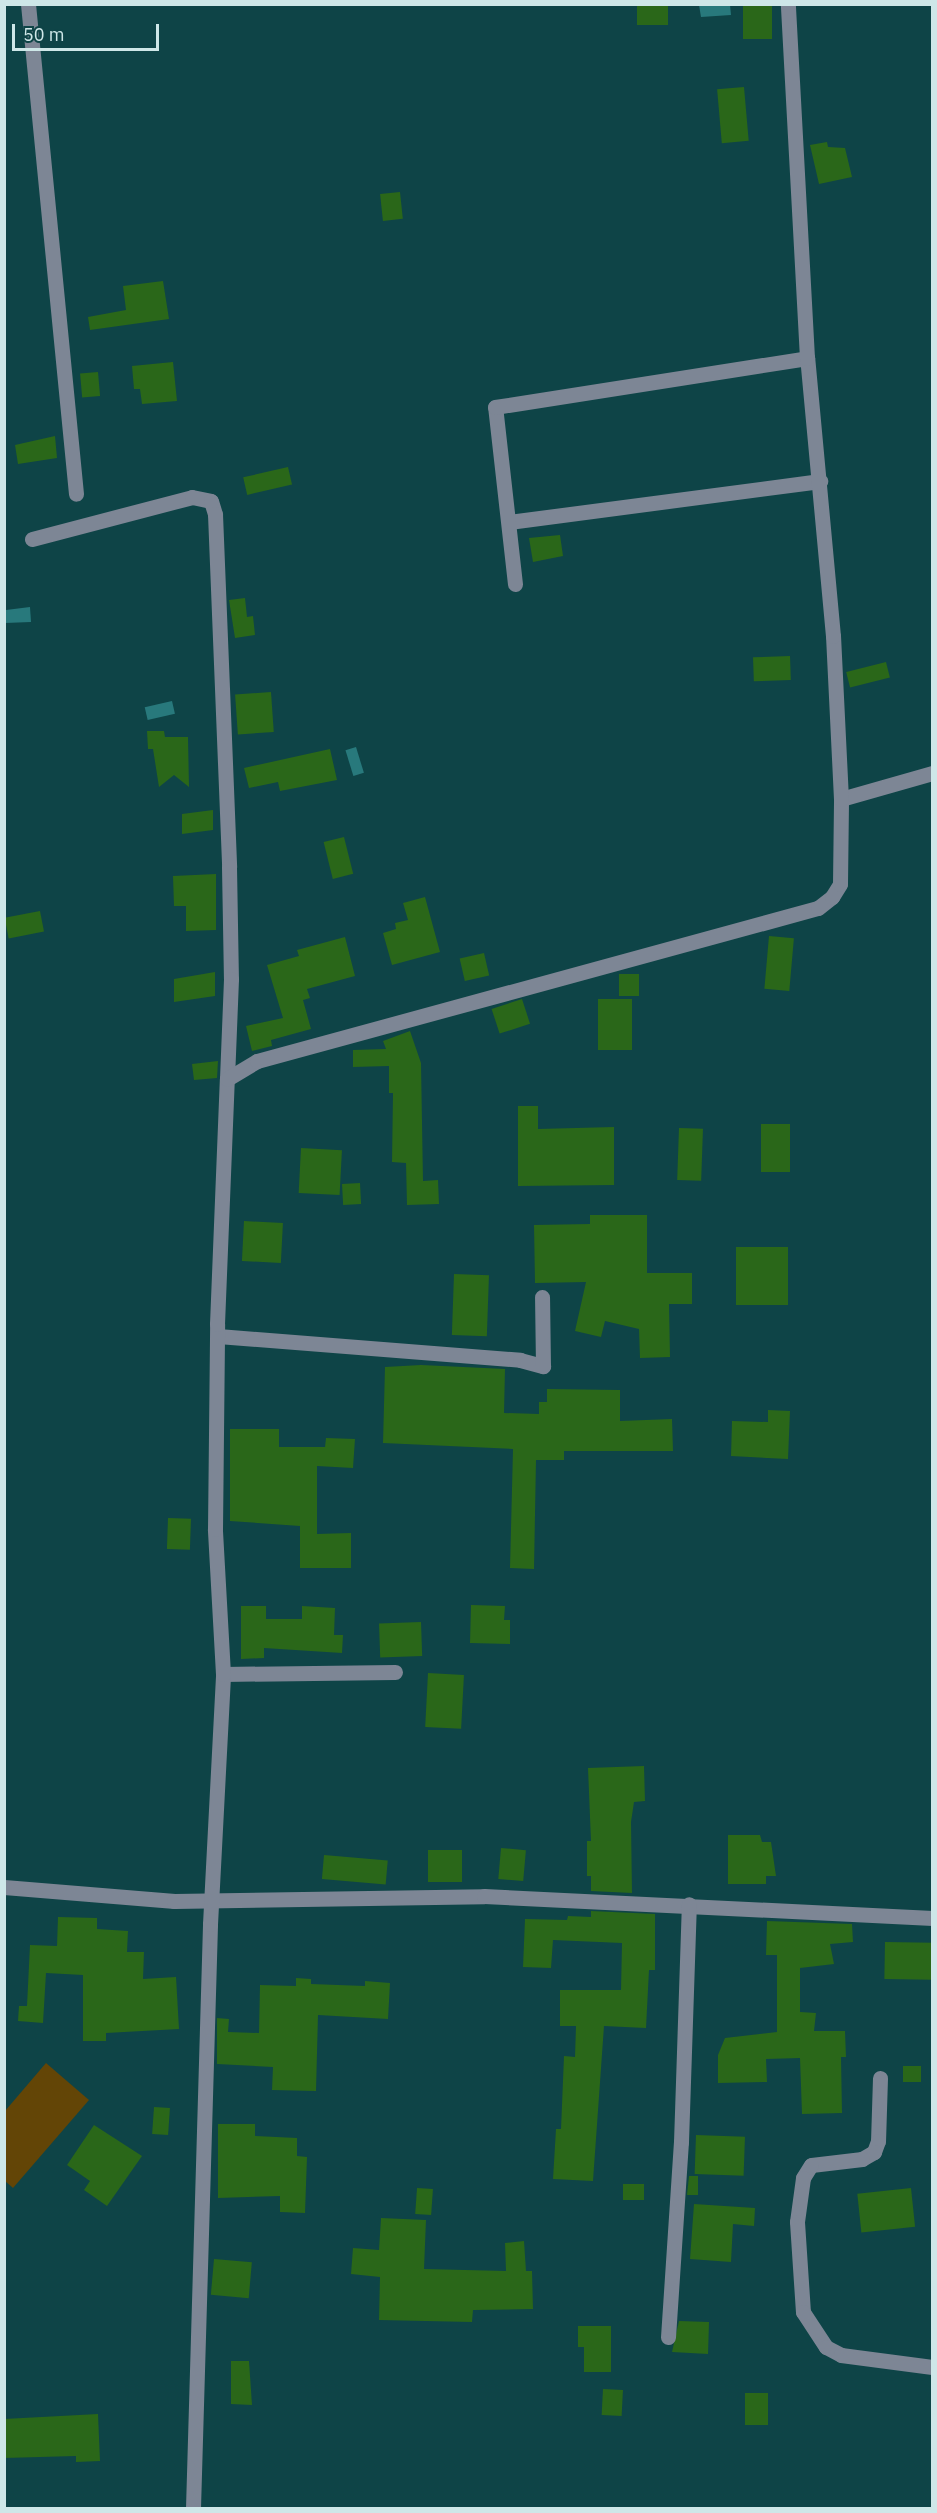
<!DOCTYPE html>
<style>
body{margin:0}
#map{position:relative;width:937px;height:2513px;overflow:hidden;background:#0e4447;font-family:"IBM Plex Sans",sans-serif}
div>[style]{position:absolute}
.green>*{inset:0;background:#634506}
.water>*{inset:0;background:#28797c;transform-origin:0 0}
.building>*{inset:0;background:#2a6719;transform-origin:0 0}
.minor>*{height:15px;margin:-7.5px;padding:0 7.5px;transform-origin:7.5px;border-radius:7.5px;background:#7d8695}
span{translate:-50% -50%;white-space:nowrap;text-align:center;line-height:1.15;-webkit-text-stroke:6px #0e4447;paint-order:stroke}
.frame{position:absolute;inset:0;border:6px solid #cee7e8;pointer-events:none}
.scale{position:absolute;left:12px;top:24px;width:147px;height:27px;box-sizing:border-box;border:3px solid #cee7e8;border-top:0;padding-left:8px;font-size:18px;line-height:21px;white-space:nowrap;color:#cee7e8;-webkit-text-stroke:4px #0e4447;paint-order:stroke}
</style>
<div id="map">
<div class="green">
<div style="clip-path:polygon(46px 2063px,89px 2100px,13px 2188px,5px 2181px,5px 2111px)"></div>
</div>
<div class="water">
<div style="clip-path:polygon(699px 5px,730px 5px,731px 15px,701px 17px)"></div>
<div style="clip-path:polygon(30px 607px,31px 622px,5px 623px,6px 610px)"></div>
<div style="left:172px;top:701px;width:13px;height:28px;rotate:77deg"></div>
<div style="left:356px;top:747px;width:27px;height:11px;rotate:73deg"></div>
</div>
<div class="building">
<div style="left:637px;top:4px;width:31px;height:21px"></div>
<div style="left:743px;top:4px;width:29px;height:35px"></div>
<div style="left:744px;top:87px;width:54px;height:27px;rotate:85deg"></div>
<div style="clip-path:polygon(827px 142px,828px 147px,845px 148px,852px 177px,819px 184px,810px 145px)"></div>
<div style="left:400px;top:192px;width:27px;height:20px;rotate:84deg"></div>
<div style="clip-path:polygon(163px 281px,169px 319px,90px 330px,88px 317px,126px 310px,123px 286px)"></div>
<div style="clip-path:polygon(173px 362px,177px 401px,142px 404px,140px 389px,134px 389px,132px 366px)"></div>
<div style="left:98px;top:372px;width:24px;height:18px;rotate:85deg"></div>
<div style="clip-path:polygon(55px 436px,57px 458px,18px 464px,15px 445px)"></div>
<div style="left:288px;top:467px;width:18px;height:46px;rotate:77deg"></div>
<div style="clip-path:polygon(560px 535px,563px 556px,533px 562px,529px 538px)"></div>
<div style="clip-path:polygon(245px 598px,247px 617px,253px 616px,255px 635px,235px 638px,229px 600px)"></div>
<div style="left:790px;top:656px;width:24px;height:37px;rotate:88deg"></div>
<div style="left:886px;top:662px;width:16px;height:41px;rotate:76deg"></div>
<div style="left:271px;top:692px;width:40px;height:36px;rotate:86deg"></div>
<div style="clip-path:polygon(147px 731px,164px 731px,165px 737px,188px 737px,189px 787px,174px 775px,159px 787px,153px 749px,148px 749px)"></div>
<div style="clip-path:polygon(330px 749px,337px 780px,280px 791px,278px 782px,249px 788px,244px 768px)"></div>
<div style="clip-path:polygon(213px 810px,213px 830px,182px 834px,182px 814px)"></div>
<div style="left:344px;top:837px;width:38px;height:21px;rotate:76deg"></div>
<div style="clip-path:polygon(216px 874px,216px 930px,186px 931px,186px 906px,174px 906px,173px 876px)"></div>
<div style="clip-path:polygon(425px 897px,440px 952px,392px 965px,383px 933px,396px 929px,395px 923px,408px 920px,403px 903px)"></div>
<div style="left:40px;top:911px;width:21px;height:36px;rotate:79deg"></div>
<div style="left:769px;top:936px;width:25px;height:53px;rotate:5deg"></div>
<div style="clip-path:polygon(345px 937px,355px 976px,307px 989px,310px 998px,303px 1000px,311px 1029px,271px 1040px,272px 1046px,252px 1051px,246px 1026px,283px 1018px,267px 965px,299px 956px,297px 950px)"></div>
<div style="left:484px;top:953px;width:23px;height:25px;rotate:77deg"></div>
<div style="clip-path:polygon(215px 972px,215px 996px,174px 1002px,174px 979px)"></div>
<div style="left:619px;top:974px;width:20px;height:22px"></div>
<div style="left:522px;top:999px;width:26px;height:32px;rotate:72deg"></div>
<div style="left:598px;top:999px;width:34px;height:51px"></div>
<div style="clip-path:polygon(410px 1031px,421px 1063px,423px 1181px,438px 1180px,439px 1204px,407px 1205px,406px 1163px,392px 1162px,393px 1093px,389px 1093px,389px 1066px,353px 1067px,353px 1050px,386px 1049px,383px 1041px)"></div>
<div style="clip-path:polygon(218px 1061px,217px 1078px,194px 1080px,192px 1064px)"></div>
<div style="clip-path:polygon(518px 1106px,538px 1106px,538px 1129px,614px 1127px,614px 1185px,518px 1186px)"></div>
<div style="left:761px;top:1124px;width:29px;height:48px"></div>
<div style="left:679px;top:1128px;width:24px;height:52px;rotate:2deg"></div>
<div style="left:301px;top:1148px;width:41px;height:45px;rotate:3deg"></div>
<div style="left:360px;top:1183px;width:21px;height:18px;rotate:87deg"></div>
<div style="clip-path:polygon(590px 1215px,647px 1215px,647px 1273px,692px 1273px,692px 1304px,669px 1304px,670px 1357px,640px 1358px,639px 1329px,605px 1321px,601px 1337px,575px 1331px,586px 1282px,535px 1283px,534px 1225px,590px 1224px)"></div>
<div style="left:244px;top:1221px;width:39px;height:40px;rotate:3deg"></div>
<div style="left:788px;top:1247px;width:58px;height:52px;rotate:90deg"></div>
<div style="left:454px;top:1274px;width:35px;height:61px;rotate:2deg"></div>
<div style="clip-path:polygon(421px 1365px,505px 1369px,504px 1413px,539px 1414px,539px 1402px,547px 1402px,547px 1389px,620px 1390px,620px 1421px,672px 1419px,673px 1451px,564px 1451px,564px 1460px,536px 1460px,534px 1569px,510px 1568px,513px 1449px,383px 1443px,385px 1367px)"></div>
<div style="clip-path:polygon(768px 1410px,790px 1411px,788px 1459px,731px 1456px,732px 1421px,768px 1422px)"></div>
<div style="clip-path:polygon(230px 1429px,279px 1429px,279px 1447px,325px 1447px,326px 1438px,355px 1439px,353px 1468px,317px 1466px,317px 1534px,351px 1533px,351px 1568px,300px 1568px,300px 1526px,230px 1521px)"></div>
<div style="left:168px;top:1518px;width:23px;height:31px;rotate:2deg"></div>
<div style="clip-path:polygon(471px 1605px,505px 1606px,504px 1620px,510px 1620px,510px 1644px,470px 1643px)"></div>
<div style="clip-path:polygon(241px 1606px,266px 1606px,266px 1619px,302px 1619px,302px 1606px,335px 1608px,334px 1635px,343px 1635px,342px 1653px,264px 1648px,264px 1658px,241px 1659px)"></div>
<div style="left:421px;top:1622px;width:34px;height:42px;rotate:88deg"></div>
<div style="left:428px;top:1673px;width:36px;height:54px;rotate:3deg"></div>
<div style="clip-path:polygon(644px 1766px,645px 1801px,634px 1802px,631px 1822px,632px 1893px,591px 1891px,591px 1876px,587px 1876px,587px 1841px,591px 1841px,588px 1768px)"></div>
<div style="clip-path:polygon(728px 1835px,760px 1835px,762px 1842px,771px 1842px,776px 1876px,766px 1876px,766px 1884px,728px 1884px)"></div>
<div style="left:501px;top:1848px;width:25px;height:31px;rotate:5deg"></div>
<div style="left:428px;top:1850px;width:34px;height:32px"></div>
<div style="left:324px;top:1855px;width:64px;height:24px;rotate:5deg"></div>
<div style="clip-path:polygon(591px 1911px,655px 1914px,655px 1970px,649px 1970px,646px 2028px,604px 2026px,593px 2181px,553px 2179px,556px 2129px,561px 2129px,564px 2056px,575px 2057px,576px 2026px,560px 2026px,560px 1990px,621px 1990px,622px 1943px,553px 1940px,551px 1968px,523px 1967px,525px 1919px,567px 1920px,568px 1916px,591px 1917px)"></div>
<div style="clip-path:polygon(58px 1917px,97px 1918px,97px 1929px,128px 1931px,127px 1952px,144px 1952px,143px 1979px,176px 1977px,179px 2029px,106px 2033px,106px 2041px,83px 2041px,83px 1975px,46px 1973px,43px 2023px,18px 2021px,19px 2006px,27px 2006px,30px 1945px,57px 1946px)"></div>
<div style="clip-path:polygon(767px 1921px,852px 1924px,853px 1942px,830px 1944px,834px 1964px,800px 1968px,800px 2012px,816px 2013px,814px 2031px,845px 2031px,846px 2057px,841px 2057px,842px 2113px,802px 2114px,800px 2058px,766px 2059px,767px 2082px,718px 2083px,718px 2055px,725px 2038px,777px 2032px,777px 1955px,766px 1955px)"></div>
<div style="left:885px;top:1942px;width:48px;height:37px;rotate:1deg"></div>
<div style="clip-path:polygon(296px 1978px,311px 1979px,311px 1984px,365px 1986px,365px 1981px,390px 1983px,388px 2019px,318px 2015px,316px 2091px,272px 2090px,273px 2067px,217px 2064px,217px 2018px,229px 2019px,228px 2032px,259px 2033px,260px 1985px,296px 1986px)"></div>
<div style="left:921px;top:2066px;width:16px;height:18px;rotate:90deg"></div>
<div style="left:154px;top:2107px;width:16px;height:27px;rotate:4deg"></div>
<div style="clip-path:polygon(218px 2124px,255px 2124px,255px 2136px,297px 2138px,297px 2156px,307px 2157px,305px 2213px,280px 2212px,280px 2196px,218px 2198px)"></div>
<div style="clip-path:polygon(94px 2125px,142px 2156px,107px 2206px,84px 2190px,90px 2181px,67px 2165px)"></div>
<div style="left:696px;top:2135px;width:49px;height:39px;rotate:2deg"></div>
<div style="clip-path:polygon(689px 2176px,698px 2176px,698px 2195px,687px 2195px)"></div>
<div style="left:644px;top:2184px;width:16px;height:21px;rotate:90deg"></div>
<div style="left:417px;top:2188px;width:16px;height:26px;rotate:4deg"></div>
<div style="left:911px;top:2188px;width:39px;height:54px;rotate:84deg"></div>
<div style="clip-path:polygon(694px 2204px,755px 2208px,754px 2226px,733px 2224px,731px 2262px,690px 2259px)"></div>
<div style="clip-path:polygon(381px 2218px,426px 2220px,424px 2269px,506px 2271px,505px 2243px,524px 2241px,526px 2271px,532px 2271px,533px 2309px,473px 2310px,472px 2322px,379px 2320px,380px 2277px,351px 2274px,353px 2248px,379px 2250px)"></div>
<div style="left:214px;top:2259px;width:38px;height:36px;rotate:5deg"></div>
<div style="clip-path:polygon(679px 2321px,709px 2322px,708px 2354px,672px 2352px)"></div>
<div style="clip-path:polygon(578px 2326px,611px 2326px,611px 2372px,584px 2372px,584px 2347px,578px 2347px)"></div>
<div style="clip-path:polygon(231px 2361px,249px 2361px,252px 2405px,231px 2404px)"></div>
<div style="left:603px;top:2389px;width:20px;height:26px;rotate:3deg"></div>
<div style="left:745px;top:2393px;width:23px;height:32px"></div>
<div style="clip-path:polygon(98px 2414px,100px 2461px,76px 2462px,76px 2456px,4px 2458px,4px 2419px)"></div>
</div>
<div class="minor">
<div style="left:28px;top:4px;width:492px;rotate:84.4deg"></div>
<div style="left:509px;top:522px;width:314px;rotate:-7.5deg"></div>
<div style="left:32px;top:539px;width:165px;rotate:-14.7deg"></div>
<div style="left:192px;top:497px;width:19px;rotate:12deg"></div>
<div style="left:211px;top:501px;width:14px;rotate:73deg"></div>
<div style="left:215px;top:514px;width:353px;rotate:87.7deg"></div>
<div style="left:229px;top:867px;width:112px;rotate:89deg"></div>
<div style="left:231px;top:979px;width:100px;rotate:92.3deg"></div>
<div style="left:515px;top:584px;width:178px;rotate:-96.4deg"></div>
<div style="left:495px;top:407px;width:316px;rotate:-8.9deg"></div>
<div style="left:841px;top:799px;width:95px;rotate:-15.9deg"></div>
<div style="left:218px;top:1336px;width:303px;rotate:4.5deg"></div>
<div style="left:520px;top:1360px;width:24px;rotate:15deg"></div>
<div style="left:543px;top:1366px;width:69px;rotate:-90.8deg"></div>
<div style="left:223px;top:1674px;width:172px;rotate:-0.7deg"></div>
<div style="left:4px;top:1887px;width:171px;rotate:4.7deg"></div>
<div style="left:174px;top:1901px;width:310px;rotate:-0.9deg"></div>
<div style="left:484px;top:1896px;width:449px;rotate:2.8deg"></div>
<div style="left:880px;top:2078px;width:63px;rotate:91.8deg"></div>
<div style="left:878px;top:2141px;width:12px;rotate:110deg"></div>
<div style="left:874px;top:2152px;width:14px;rotate:150deg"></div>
<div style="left:862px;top:2159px;width:51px;rotate:173.3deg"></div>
<div style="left:811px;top:2165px;width:15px;rotate:122deg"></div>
<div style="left:803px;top:2178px;width:44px;rotate:97.8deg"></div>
<div style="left:797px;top:2222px;width:90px;rotate:86.2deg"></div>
<div style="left:803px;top:2312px;width:42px;rotate:56.7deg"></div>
<div style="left:826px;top:2347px;width:17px;rotate:28deg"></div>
<div style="left:841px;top:2355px;width:92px;rotate:7.5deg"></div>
<div style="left:668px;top:2337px;width:195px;rotate:-86.2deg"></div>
<div style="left:681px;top:2142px;width:238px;rotate:-88.1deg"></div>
<div style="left:193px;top:2508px;width:584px;rotate:-88.33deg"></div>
<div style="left:210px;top:1924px;width:250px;rotate:-87deg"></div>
<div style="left:223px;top:1674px;width:145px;rotate:-93.2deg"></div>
<div style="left:215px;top:1529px;width:205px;rotate:-89.4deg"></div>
<div style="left:217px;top:1324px;width:245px;rotate:-87.7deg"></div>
<div style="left:227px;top:1079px;width:35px;rotate:-31deg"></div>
<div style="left:257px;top:1061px;width:581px;rotate:-15.26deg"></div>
<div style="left:818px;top:908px;width:18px;rotate:-38deg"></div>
<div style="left:832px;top:897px;width:15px;rotate:-58deg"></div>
<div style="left:840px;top:884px;width:85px;rotate:-89.3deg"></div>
<div style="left:841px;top:799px;width:163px;rotate:-92.8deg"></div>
<div style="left:833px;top:636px;width:279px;rotate:-95.3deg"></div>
<div style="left:807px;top:358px;width:355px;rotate:-93.1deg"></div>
</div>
<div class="frame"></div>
<div class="scale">50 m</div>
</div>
